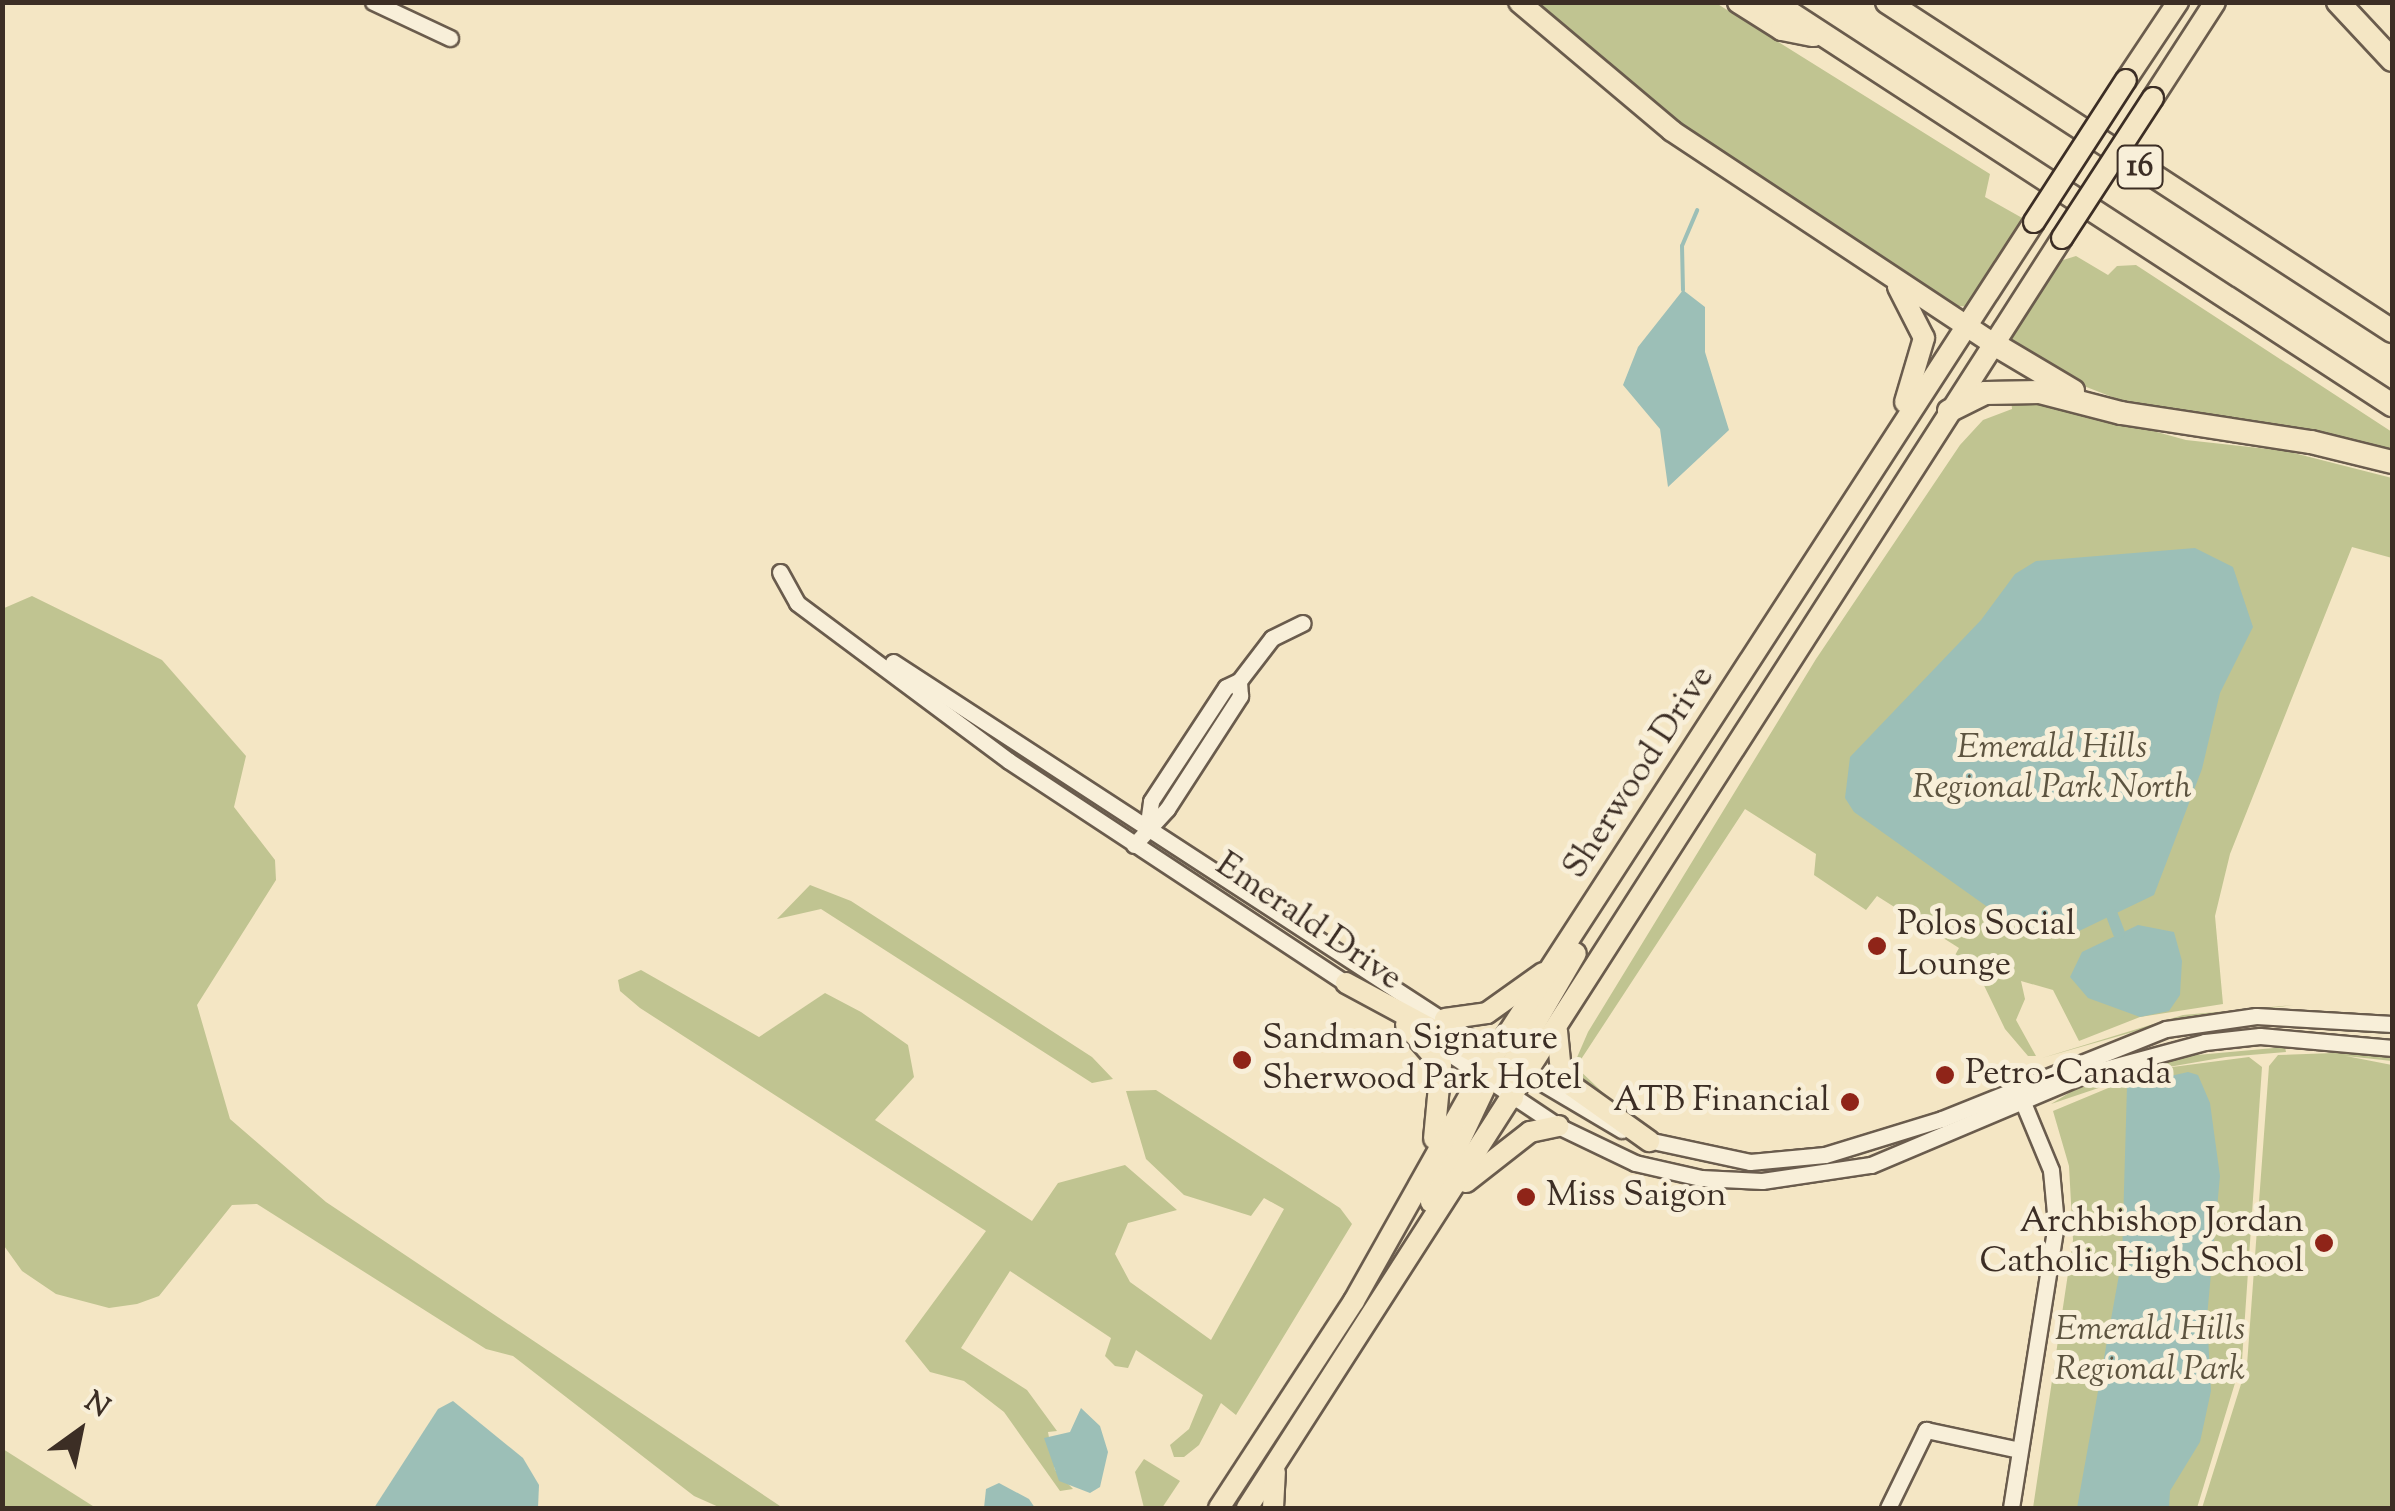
<!DOCTYPE html>
<style>
body{margin:0}
#map{position:relative;width:2395px;height:1511px;overflow:hidden;background:#f4e6c4;font-family:"Sorts Mill Goudy",serif}
div>[style]{position:absolute}
.green>*{inset:0;background:#c0c491}
.water>*{inset:0;background:#9cbfb7}
.stream>*{height:4px;margin:-2px;padding:0 2px;transform-origin:2px;border-radius:2px;background:#9cbfb7}
.canal>*{height:12px;margin:-6px;padding:0 6px;transform-origin:6px;border-radius:6px;background:#9cbfb7}
.roads{filter:drop-shadow(2px 0 #6a5c4d) drop-shadow(-2px 0 #6a5c4d) drop-shadow(0 2px #6a5c4d) drop-shadow(0 -2px #6a5c4d)}
.minor>*{height:15px;margin:-7.5px;padding:0 7.5px;transform-origin:7.5px;border-radius:7.5px;background:#f8efd9}
.major>*{height:20px;margin:-10px;padding:0 10px;transform-origin:10px;border-radius:10px;background:#f4e6c4}
.highway>*{height:22px;margin:-11px;padding:0 11px;transform-origin:11px;border-radius:11px;background:#f4e6c4}
.bridges{filter:drop-shadow(2px 0 #3c2e25) drop-shadow(-2px 0 #3c2e25) drop-shadow(0 2px #3c2e25) drop-shadow(0 -2px #3c2e25)}
.major-bridge>*{height:20px;margin:-10px;padding:0 10px;transform-origin:10px;border-radius:10px;background:#f4e6c4}
.dots>*{width:28px;height:28px;translate:-50% -50%;box-sizing:border-box;border:5px solid #f8efd9;border-radius:50%}
span{translate:-50% -50%;white-space:nowrap;text-align:center;line-height:1.15;-webkit-text-stroke:10px #f8efd9;paint-order:stroke}
.shield-label span{padding:2px 8px;background:#f8efd9;border:2px solid;border-radius:8px;-webkit-text-stroke-width:0}
.shield-label{font-size:32px;color:#3c2e25;font-weight:700}
.park-label{font-size:35px;color:#5d5440;font-style:italic}
.street-label{font-size:35px;color:#3c2e25}
.poi-label{font-size:35px;color:#3c2e25}
.left{translate:0 -50%;text-align:left}
.right{translate:-100% -50%;text-align:right}
.frame{position:absolute;inset:0;border:5px solid #3c2e25;pointer-events:none}
.north{position:absolute;left:30px;top:1381px;width:100px;height:100px;-webkit-text-stroke:8px #f8efd9;paint-order:stroke;rotate:33deg;font-size:28px;font-weight:700;line-height:40px;text-align:center;color:#3c2e25}
.north::after{content:'';display:block;margin:auto;width:35px;height:45px;background:#3c2e25;clip-path:polygon(50% 0,100% 100%,50% 72%,0 100%)}
</style>
<div id="map">
<div class="green">
<div style="clip-path:polygon(1531px 3px,1716px 3px,1990px 174px,1985px 197px,2024px 219px,1970px 307px,1948px 305px,1689px 135px)"></div>
<div style="clip-path:polygon(2076px 256px,2108px 275px,2117px 266px,2136px 265px,2392px 432px,2392px 458px,2125px 402px,2053px 374px,2012px 339px,2060px 261px)"></div>
<div style="clip-path:polygon(2011px 399px,2055px 404px,2186px 440px,2286px 451px,2392px 478px,2392px 558px,2352px 547px,2230px 854px,2215px 916px,2223px 1004px,2140px 1017px,2079px 1041px,2053px 990px,2021px 981px,2025px 999px,2016px 1020px,2036px 1056px,2028px 1056px,2005px 1029px,1979px 975px,1954px 957px,1959px 948px,1877px 896px,1866px 910px,1814px 875px,1816px 854px,1745px 809px,1576px 1067px,1617px 1106px,1572px 1069px,1588px 1032px,1816px 659px,1960px 445px,1983px 420px,2012px 409px)"></div>
<div style="clip-path:polygon(32px 596px,162px 660px,246px 756px,234px 807px,275px 860px,276px 880px,197px 1005px,230px 1119px,326px 1202px,783px 1508px,721px 1508px,694px 1496px,513px 1356px,486px 1349px,257px 1204px,232px 1205px,159px 1296px,137px 1304px,109px 1308px,56px 1294px,22px 1271px,2px 1243px,2px 609px)"></div>
<div style="clip-path:polygon(810px 885px,851px 901px,1092px 1057px,1113px 1079px,1092px 1083px,821px 909px,777px 919px)"></div>
<div style="clip-path:polygon(641px 970px,759px 1037px,825px 993px,861px 1012px,908px 1045px,914px 1077px,875px 1120px,1032px 1221px,1058px 1183px,1125px 1165px,1177px 1210px,1128px 1223px,1115px 1254px,1130px 1282px,1211px 1340px,1284px 1209px,1264px 1198px,1251px 1216px,1184px 1195px,1146px 1159px,1126px 1091px,1156px 1090px,1340px 1208px,1352px 1224px,1236px 1415px,1221px 1403px,1199px 1445px,1184px 1457px,1174px 1457px,1170px 1445px,1189px 1429px,1203px 1395px,1136px 1350px,1128px 1368px,1115px 1366px,1105px 1356px,1111px 1338px,1010px 1271px,961px 1348px,1027px 1390px,1057px 1431px,1048px 1432px,1055px 1470px,1073px 1489px,1060px 1491px,1004px 1412px,964px 1381px,930px 1372px,905px 1341px,986px 1231px,640px 1008px,620px 991px,618px 980px)"></div>
<div style="clip-path:polygon(2294px 1005px,2168px 1022px,2042px 1058px,2183px 1015px)"></div>
<div style="clip-path:polygon(2285px 1047px,2286px 1052px,2226px 1057px,2157px 1069px,2249px 1057px,2262px 1067px,2242px 1360px,2197px 1508px,2033px 1508px,2073px 1240px,2069px 1166px,2053px 1111px,2149px 1071px,2051px 1104px,2087px 1082px,2175px 1057px)"></div>
<div style="clip-path:polygon(2333px 1048px,2392px 1053px,2392px 1061px,2346px 1056px,2392px 1065px,2392px 1508px,2202px 1508px,2247px 1365px,2269px 1066px,2278px 1055px,2333px 1053px)"></div>
<div style="clip-path:polygon(2px 1449px,3px 1449px,96px 1508px,3px 1508px)"></div>
<div style="clip-path:polygon(1144px 1459px,1180px 1481px,1162px 1508px,1144px 1508px,1135px 1472px)"></div>
</div>
<div class="water">
<div style="clip-path:polygon(1683px 290px,1705px 307px,1705px 352px,1729px 430px,1668px 487px,1660px 429px,1623px 385px,1638px 347px)"></div>
<div style="clip-path:polygon(2195px 548px,2233px 567px,2253px 627px,2220px 693px,2202px 769px,2154px 895px,2075px 933px,2033px 932px,2010px 923px,1854px 812px,1845px 798px,1850px 757px,1981px 620px,2015px 574px,2036px 561px)"></div>
<div style="clip-path:polygon(2138px 925px,2174px 932px,2182px 961px,2180px 995px,2169px 1011px,2140px 1017px,2088px 998px,2070px 977px,2082px 952px)"></div>
<div style="clip-path:polygon(2188px 1072px,2198px 1075px,2210px 1103px,2220px 1176px,2207px 1317px,2211px 1391px,2200px 1442px,2170px 1491px,2169px 1508px,2077px 1508px,2122px 1258px,2127px 1086px)"></div>
<div style="clip-path:polygon(453px 1401px,523px 1458px,539px 1485px,538px 1508px,374px 1508px,438px 1409px)"></div>
<div style="clip-path:polygon(1081px 1408px,1100px 1426px,1108px 1452px,1100px 1487px,1090px 1493px,1059px 1481px,1044px 1438px,1070px 1432px)"></div>
<div style="clip-path:polygon(999px 1483px,1029px 1499px,1035px 1508px,984px 1508px,986px 1489px)"></div>
</div>
<div class="stream">
<div style="left:1683px;top:290px;width:44px;rotate:-91.3deg"></div>
<div style="left:1682px;top:246px;width:39px;rotate:-67deg"></div>
</div>
<div class="canal">
<div style="left:2112px;top:915px;width:19px;rotate:69deg"></div>
</div>
<div class="roads">
<div class="minor">
<div style="left:373px;top:2px;width:85px;rotate:25.1deg"></div>
<div style="left:780px;top:572px;width:35px;rotate:61deg"></div>
<div style="left:797px;top:603px;width:264px;rotate:36.7deg"></div>
<div style="left:1009px;top:761px;width:414px;rotate:33.4deg"></div>
<div style="left:893px;top:662px;width:716px;rotate:33.09deg"></div>
<div style="left:1148px;top:823px;width:22px;rotate:-82deg"></div>
<div style="left:1151px;top:801px;width:136px;rotate:-56.7deg"></div>
<div style="left:1226px;top:687px;width:14px;rotate:-25deg"></div>
<div style="left:1239px;top:681px;width:54px;rotate:-52.5deg"></div>
<div style="left:1272px;top:638px;width:34px;rotate:-26deg"></div>
<div style="left:1134px;top:845px;width:49px;rotate:-47.5deg"></div>
<div style="left:1167px;top:809px;width:135px;rotate:-57.1deg"></div>
<div style="left:1240px;top:696px;width:15px;rotate:-94deg"></div>
<div style="left:1423px;top:1036px;width:162px;rotate:33.7deg"></div>
<div style="left:1558px;top:1126px;width:85px;rotate:25.7deg"></div>
<div style="left:1635px;top:1163px;width:68px;rotate:12.8deg"></div>
<div style="left:1701px;top:1178px;width:61px;rotate:2.8deg"></div>
<div style="left:1762px;top:1181px;width:110px;rotate:-8.4deg"></div>
<div style="left:1871px;top:1165px;width:233px;rotate:-22.9deg"></div>
<div style="left:2086px;top:1074px;width:123px;rotate:-15.1deg"></div>
<div style="left:2205px;top:1042px;width:55px;rotate:-6.2deg"></div>
<div style="left:2260px;top:1036px;width:133px;rotate:5.2deg"></div>
<div style="left:1517px;top:1068px;width:122px;rotate:30.6deg"></div>
<div style="left:1643px;top:1139px;width:109px;rotate:12.1deg"></div>
<div style="left:1750px;top:1162px;width:75px;rotate:-5.3deg"></div>
<div style="left:1825px;top:1155px;width:122px;rotate:-17.1deg"></div>
<div style="left:1942px;top:1119px;width:241px;rotate:-21.9deg"></div>
<div style="left:2166px;top:1029px;width:91px;rotate:-8.2deg"></div>
<div style="left:2256px;top:1016px;width:136px;rotate:3.4deg"></div>
<div style="left:1888px;top:1508px;width:87px;rotate:-64deg"></div>
<div style="left:1926px;top:1430px;width:95px;rotate:12.1deg"></div>
<div style="left:2011px;top:1508px;width:288px;rotate:-81deg"></div>
<div style="left:2056px;top:1224px;width:54px;rotate:-95.3deg"></div>
<div style="left:2051px;top:1170px;width:76px;rotate:-112.5deg"></div>
</div>
<div class="major">
<div style="left:1519px;top:2px;width:200px;rotate:40.1deg"></div>
<div style="left:1672px;top:131px;width:386px;rotate:33.5deg"></div>
<div style="left:2126px;top:80px;width:94px;rotate:-56.3deg"></div>
<div style="left:2153px;top:98px;width:114px;rotate:-57.1deg"></div>
<div style="left:1898px;top:287px;width:57px;rotate:63deg"></div>
<div style="left:1924px;top:338px;width:67px;rotate:106.5deg"></div>
<div style="left:1346px;top:983px;width:177px;rotate:28.3deg"></div>
<div style="left:1445px;top:1019px;width:42px;rotate:-8.1deg"></div>
<div style="left:1487px;top:1013px;width:69px;rotate:-35.5deg"></div>
<div style="left:1406px;top:1025px;width:53px;rotate:48.8deg"></div>
<div style="left:1441px;top:1065px;width:74px;rotate:95.4deg"></div>
<div style="left:1557px;top:1031px;width:41px;rotate:84.4deg"></div>
<div style="left:1561px;top:1072px;width:18px;rotate:52deg"></div>
<div style="left:1572px;top:1086px;width:95px;rotate:35.5deg"></div>
<div style="left:1513px;top:1098px;width:33px;rotate:-93deg"></div>
<div style="left:1511px;top:1065px;width:129px;rotate:-59.9deg"></div>
<div style="left:1466px;top:1182px;width:81px;rotate:-38deg"></div>
<div style="left:1530px;top:1132px;width:29px;rotate:-12deg"></div>
<div style="left:1431px;top:1202px;width:150px;rotate:-64.8deg"></div>
<div style="left:1219px;top:1508px;width:247px;rotate:-56.9deg"></div>
<div style="left:1354px;top:1301px;width:259px;rotate:-60.7deg"></div>
<div style="left:1481px;top:1075px;width:1017px;rotate:-57.04deg"></div>
<div style="left:1247px;top:1508px;width:1509px;rotate:-57.31deg"></div>
<div style="left:1273px;top:1508px;width:36px;rotate:-87deg"></div>
</div>
<div class="highway">
<div style="left:1739px;top:2px;width:51px;rotate:32.1deg"></div>
<div style="left:1782px;top:29px;width:32px;rotate:11deg"></div>
<div style="left:1773px;top:2px;width:739px;rotate:33.07deg"></div>
<div style="left:1887px;top:2px;width:603px;rotate:33.08deg"></div>
<div style="left:2338px;top:2px;width:79px;rotate:47deg"></div>
<div style="left:1994px;top:344px;width:92px;rotate:30.7deg"></div>
<div style="left:1949px;top:411px;width:40px;rotate:-26.6deg"></div>
<div style="left:1985px;top:393px;width:55px;rotate:-1deg"></div>
<div style="left:2040px;top:392px;width:84px;rotate:14.5deg"></div>
<div style="left:2121px;top:413px;width:192px;rotate:8.7deg"></div>
<div style="left:2311px;top:442px;width:83px;rotate:13.9deg"></div>
</div>
</div>
<div class="bridges">
<div class="major-bridge">
<div style="left:2034px;top:222px;width:169px;rotate:-57.1deg"></div>
<div style="left:2062px;top:238px;width:167px;rotate:-57deg"></div>
</div>
</div>
<div class="dots">
<div style="left:1877px;top:946px;background:#8f2418"></div>
<div style="left:1242px;top:1060px;background:#8f2418"></div>
<div style="left:1945px;top:1075px;background:#8f2418"></div>
<div style="left:1850px;top:1102px;background:#8f2418"></div>
<div style="left:1526px;top:1197px;background:#8f2418"></div>
<div style="left:2324px;top:1243px;background:#8f2418"></div>
</div>
<div class="shield-label">
<span style="left:2140px;top:167px">16</span>
</div>
<div class="park-label">
<span style="left:2052px;top:769px">Emerald Hills<br>Regional Park North</span>
<span style="left:2150px;top:1351px">Emerald Hills<br>Regional Park</span>
</div>
<div class="street-label">
<span style="left:1640px;top:773px;rotate:-57deg">Sherwood Drive</span>
<span style="left:1308px;top:923px;rotate:34deg">Emerald Drive</span>
</div>
<div class="poi-label">
<span class="left" style="left:1897px;top:946px">Polos Social<br>Lounge</span>
<span class="left" style="left:1262px;top:1060px">Sandman Signature<br>Sherwood Park Hotel</span>
<span class="left" style="left:1965px;top:1075px">Petro-Canada</span>
<span class="right" style="left:1830px;top:1102px">ATB Financial</span>
<span class="left" style="left:1546px;top:1197px">Miss Saigon</span>
<span class="right" style="left:2304px;top:1243px">Archbishop Jordan<br>Catholic High School</span>
</div>
<div class="frame"></div>
<div class="north">N</div>
</div>
